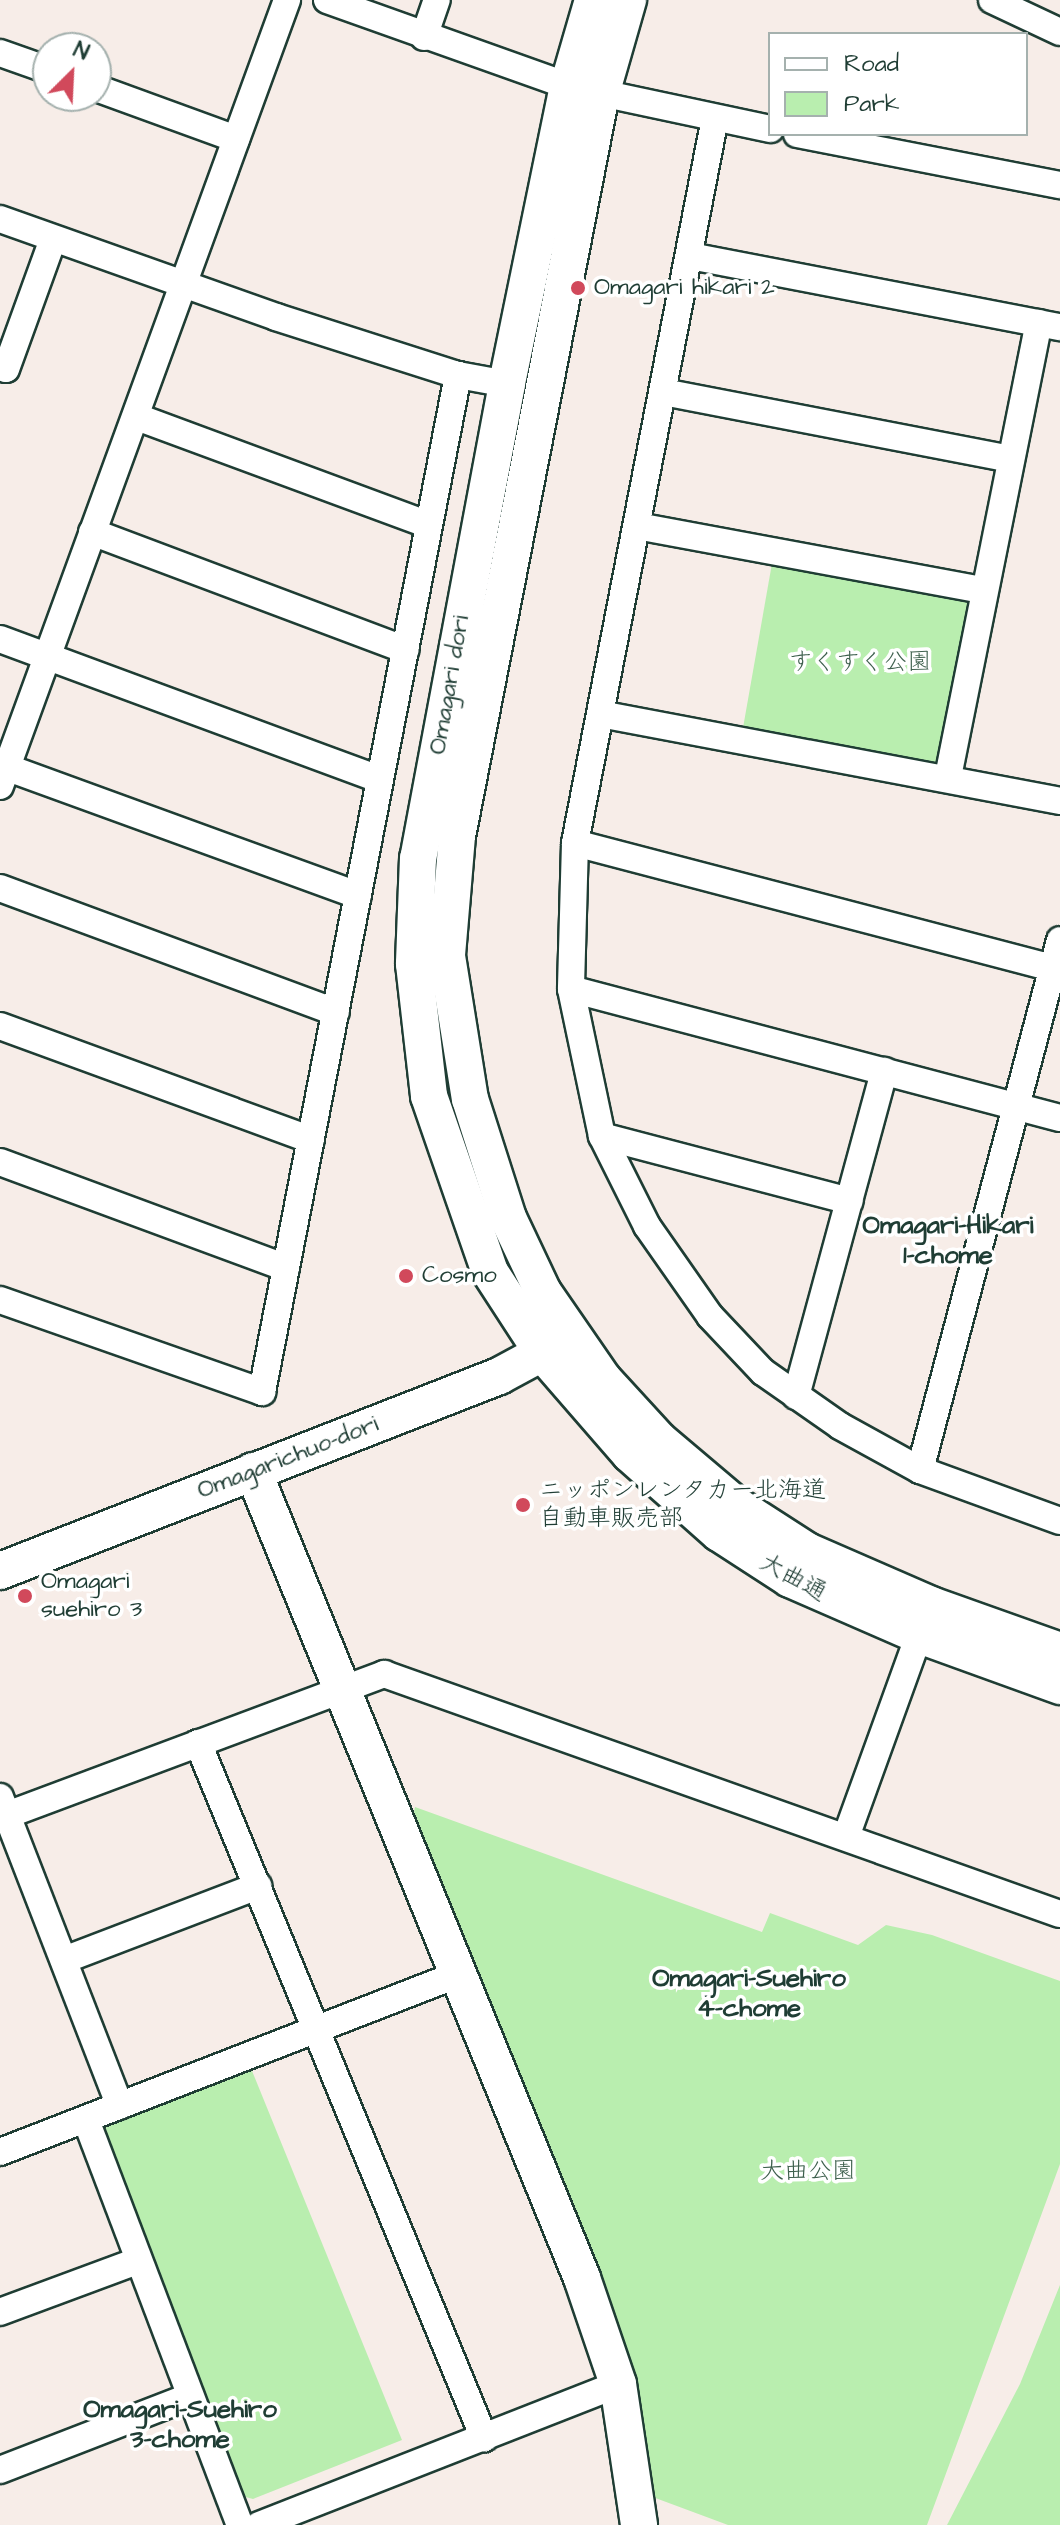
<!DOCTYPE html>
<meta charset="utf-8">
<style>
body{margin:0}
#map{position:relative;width:1060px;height:2525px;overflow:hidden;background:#f7ede8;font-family:"Architects Daughter","Klee One",sans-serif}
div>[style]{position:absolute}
.green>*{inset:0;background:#b9eeaf;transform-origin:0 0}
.roads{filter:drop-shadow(2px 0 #1f3d34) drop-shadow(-2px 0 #1f3d34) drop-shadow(0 2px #1f3d34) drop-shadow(0 -2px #1f3d34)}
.street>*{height:26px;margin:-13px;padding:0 13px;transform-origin:13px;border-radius:13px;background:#fff}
.secondary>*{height:36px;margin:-18px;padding:0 18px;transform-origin:18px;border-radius:18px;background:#fff}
.dots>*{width:22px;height:22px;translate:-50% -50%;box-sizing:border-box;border:4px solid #fff;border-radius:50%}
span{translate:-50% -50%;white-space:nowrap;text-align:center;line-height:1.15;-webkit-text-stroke:7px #fff;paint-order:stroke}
.poi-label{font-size:24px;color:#1f3d34}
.left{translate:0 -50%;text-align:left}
.park-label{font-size:24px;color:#3e604d}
.street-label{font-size:24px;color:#1f3d34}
.neighbourhood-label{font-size:26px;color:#1f3d34;font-weight:700}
.legend{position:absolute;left:768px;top:32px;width:260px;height:104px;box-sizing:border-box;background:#fff;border:2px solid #a5b1ae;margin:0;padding:10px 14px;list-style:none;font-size:24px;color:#1f3d34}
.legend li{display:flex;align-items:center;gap:16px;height:40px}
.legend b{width:40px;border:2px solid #a5b1ae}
.north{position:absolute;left:32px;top:32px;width:80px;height:80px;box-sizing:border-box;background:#fff;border:2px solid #a5b1ae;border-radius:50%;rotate:24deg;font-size:22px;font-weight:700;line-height:32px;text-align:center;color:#1f3d34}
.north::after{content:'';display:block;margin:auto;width:28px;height:36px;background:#d1495b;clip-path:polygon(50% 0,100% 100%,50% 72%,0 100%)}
</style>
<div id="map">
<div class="green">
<div style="left:774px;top:552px;width:213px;height:187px;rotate:10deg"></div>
<div style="clip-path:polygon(415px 1807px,762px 1932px,770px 1913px,858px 1945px,886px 1925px,932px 1935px,1060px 1981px,1060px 2164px,927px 2525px,728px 2525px,650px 2496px,641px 2410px,606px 2286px,411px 1827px)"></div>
<div style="clip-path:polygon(248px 2061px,402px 2440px,253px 2499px,238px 2495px,102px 2125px)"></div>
<div style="clip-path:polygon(1060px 2285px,1060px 2525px,947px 2525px,1020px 2384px)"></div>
</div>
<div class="roads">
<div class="street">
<div style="left:327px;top:0;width:256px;rotate:19.6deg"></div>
<div style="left:568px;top:86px;width:207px;rotate:12deg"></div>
<div style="left:992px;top:0;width:75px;rotate:25.2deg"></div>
<div style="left:424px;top:37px;width:39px;rotate:-71deg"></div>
<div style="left:0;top:53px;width:51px;rotate:19.5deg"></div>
<div style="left:96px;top:88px;width:149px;rotate:20deg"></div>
<div style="left:715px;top:118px;width:738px;rotate:100.93deg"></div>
<div style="left:575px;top:843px;width:146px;rotate:91.6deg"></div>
<div style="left:571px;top:989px;width:150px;rotate:78.1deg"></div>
<div style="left:602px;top:1136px;width:101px;rotate:63.4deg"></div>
<div style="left:647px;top:1226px;width:110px;rotate:55deg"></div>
<div style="left:710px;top:1316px;width:77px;rotate:46.6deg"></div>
<div style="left:763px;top:1372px;width:94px;rotate:35deg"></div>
<div style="left:840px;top:1426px;width:91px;rotate:28.8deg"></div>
<div style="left:920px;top:1470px;width:149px;rotate:20deg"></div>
<div style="left:797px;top:134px;width:268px;rotate:11deg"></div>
<div style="left:0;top:219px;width:293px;rotate:19.5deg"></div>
<div style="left:276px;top:317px;width:191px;rotate:17.7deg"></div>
<div style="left:458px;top:375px;width:50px;rotate:10.4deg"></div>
<div style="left:690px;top:256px;width:377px;rotate:10.9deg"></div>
<div style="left:0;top:367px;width:6px;rotate:18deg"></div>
<div style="left:6px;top:369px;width:138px;rotate:-70.1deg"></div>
<div style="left:663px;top:392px;width:353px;rotate:10.9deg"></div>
<div style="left:137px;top:417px;width:311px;rotate:20.3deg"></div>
<div style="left:637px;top:526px;width:353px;rotate:10.5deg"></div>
<div style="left:92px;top:532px;width:335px;rotate:20.6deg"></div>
<div style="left:0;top:639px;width:403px;rotate:20.3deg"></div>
<div style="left:600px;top:714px;width:468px;rotate:10.7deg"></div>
<div style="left:0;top:765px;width:381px;rotate:20deg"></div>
<div style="left:948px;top:777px;width:463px;rotate:-78.7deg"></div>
<div style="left:0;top:786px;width:837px;rotate:-69.94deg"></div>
<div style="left:575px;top:843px;width:501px;rotate:14.67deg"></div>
<div style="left:0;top:888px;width:358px;rotate:20.3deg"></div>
<div style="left:571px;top:989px;width:506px;rotate:14.78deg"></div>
<div style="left:0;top:1026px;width:331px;rotate:20.1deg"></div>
<div style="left:602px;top:1136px;width:256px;rotate:14.7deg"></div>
<div style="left:0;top:1162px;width:305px;rotate:20.3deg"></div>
<div style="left:0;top:1300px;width:278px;rotate:19.3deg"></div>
<div style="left:262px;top:1392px;width:1036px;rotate:-79.09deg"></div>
<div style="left:796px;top:1396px;width:337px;rotate:-74.8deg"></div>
<div style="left:920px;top:1470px;width:548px;rotate:-75.2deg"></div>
<div style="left:198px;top:1743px;width:752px;rotate:67.63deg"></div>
<div style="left:0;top:1797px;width:331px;rotate:68.8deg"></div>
<div style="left:7px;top:1815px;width:403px;rotate:-20.5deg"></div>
<div style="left:384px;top:1674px;width:717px;rotate:19.55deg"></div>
<div style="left:847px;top:1834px;width:212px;rotate:-70.1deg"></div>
<div style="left:64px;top:1960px;width:208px;rotate:-20.9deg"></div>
<div style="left:86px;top:2120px;width:433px;rotate:69.2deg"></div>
<div style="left:0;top:2152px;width:491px;rotate:-21.2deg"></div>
<div style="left:0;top:2312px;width:146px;rotate:-20.4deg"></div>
<div style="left:0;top:2470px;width:202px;rotate:-21.2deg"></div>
<div style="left:259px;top:2525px;width:386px;rotate:-21.4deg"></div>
</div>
<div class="secondary">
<div style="left:593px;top:0;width:90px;rotate:106.2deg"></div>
<div style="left:568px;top:86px;width:304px;rotate:101.6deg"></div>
<div style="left:507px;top:384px;width:482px;rotate:100.6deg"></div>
<div style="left:418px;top:858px;width:106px;rotate:92.2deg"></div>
<div style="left:414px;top:964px;width:133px;rotate:83.5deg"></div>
<div style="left:429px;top:1096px;width:186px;rotate:70.9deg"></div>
<div style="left:490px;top:1272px;width:99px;rotate:57deg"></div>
<div style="left:544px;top:1355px;width:131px;rotate:49deg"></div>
<div style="left:630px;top:1454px;width:119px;rotate:41.6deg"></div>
<div style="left:719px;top:1533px;width:85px;rotate:32.9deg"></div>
<div style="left:790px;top:1579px;width:141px;rotate:23.5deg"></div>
<div style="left:919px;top:1635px;width:150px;rotate:19.9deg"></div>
<div style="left:628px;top:0;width:98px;rotate:106deg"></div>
<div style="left:601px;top:94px;width:756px;rotate:100.98deg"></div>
<div style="left:457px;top:836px;width:120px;rotate:94.8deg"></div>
<div style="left:447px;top:956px;width:145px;rotate:80.9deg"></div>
<div style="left:470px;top:1099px;width:125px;rotate:72.3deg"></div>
<div style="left:508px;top:1218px;width:82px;rotate:64.7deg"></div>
<div style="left:543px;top:1292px;width:106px;rotate:55.4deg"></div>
<div style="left:603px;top:1379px;width:83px;rotate:47.4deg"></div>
<div style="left:659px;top:1440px;width:101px;rotate:40.2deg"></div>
<div style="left:736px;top:1505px;width:85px;rotate:32.9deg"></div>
<div style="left:807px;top:1551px;width:135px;rotate:23.5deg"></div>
<div style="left:931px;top:1605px;width:137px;rotate:19.6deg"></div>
<div style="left:253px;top:1471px;width:871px;rotate:67.82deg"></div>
<div style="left:582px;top:2278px;width:112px;rotate:71.2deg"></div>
<div style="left:618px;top:2384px;width:143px;rotate:81.5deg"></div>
<div style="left:0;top:1571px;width:536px;rotate:-21.34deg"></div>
<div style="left:499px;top:1376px;width:74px;rotate:-28.3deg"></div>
</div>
</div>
<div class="dots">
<div style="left:578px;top:288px;background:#d1495b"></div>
<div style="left:406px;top:1276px;background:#d1495b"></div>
<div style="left:523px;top:1505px;background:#d1495b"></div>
<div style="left:25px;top:1596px;background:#d1495b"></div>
</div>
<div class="poi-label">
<span class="left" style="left:594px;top:288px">Omagari hikari 2</span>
<span class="left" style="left:422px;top:1276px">Cosmo</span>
<span class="left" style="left:539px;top:1505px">ニッポンレンタカー北海道<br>自動車販売部</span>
<span class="left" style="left:41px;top:1596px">Omagari<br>suehiro 3</span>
</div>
<div class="park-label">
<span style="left:860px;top:663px">すくすく公園</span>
<span style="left:808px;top:2172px">大曲公園</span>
</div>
<div class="street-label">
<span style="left:450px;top:685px;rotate:-80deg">Omagari dori</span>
<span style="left:288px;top:1458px;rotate:-21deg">Omagarichuo-dori</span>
<span style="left:793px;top:1578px;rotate:29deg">大曲通</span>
</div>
<div class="neighbourhood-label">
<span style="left:948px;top:1241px">Omagari-Hikari<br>1-chome</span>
<span style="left:749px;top:1994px">Omagari-Suehiro<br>4-chome</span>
<span style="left:180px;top:2425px">Omagari-Suehiro<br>3-chome</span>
</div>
<ul class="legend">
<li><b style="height:10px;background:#fff"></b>Road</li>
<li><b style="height:22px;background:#b9eeaf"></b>Park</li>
</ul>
<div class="north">N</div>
</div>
